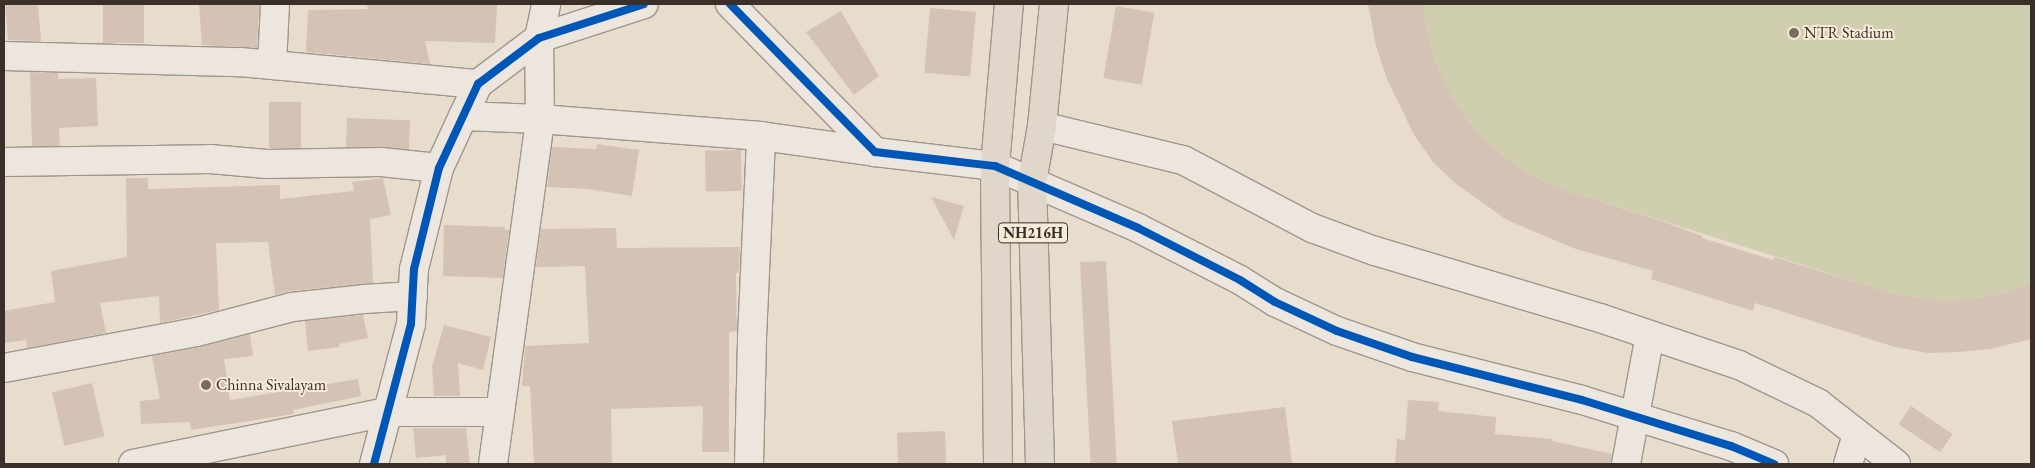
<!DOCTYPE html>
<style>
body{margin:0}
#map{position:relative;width:2035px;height:468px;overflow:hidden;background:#e8ddcd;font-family:"EB Garamond",serif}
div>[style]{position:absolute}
.green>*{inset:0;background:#cfceae}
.building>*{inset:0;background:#d4c2b5;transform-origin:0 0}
.roads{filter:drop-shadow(1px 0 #9e968c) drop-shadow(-1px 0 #9e968c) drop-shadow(0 1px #9e968c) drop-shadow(0 -1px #9e968c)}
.minor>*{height:28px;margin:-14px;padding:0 14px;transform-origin:14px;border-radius:14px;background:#ece6de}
.highway>*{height:28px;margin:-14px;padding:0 14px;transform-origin:14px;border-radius:14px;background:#e0d6ca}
.cycleway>*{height:8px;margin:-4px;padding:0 4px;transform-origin:4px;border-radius:4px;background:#0057b8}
.dots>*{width:14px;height:14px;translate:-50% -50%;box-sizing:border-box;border:2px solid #f7ead7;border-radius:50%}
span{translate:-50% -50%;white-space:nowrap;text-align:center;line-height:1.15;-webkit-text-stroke:4px #f7ead7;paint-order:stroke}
.shield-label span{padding:1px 4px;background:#f7ead7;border:1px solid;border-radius:4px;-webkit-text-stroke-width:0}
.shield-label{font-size:15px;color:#3b3029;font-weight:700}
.poi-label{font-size:16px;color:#3b3029}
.left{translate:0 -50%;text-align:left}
.frame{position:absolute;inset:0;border:5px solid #3b3029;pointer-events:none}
</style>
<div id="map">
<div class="green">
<div style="clip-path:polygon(1423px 4px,2031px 4px,2031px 284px,2010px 292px,1980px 298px,1951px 301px,1921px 299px,1891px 293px,1555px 187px,1529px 174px,1504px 157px,1482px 137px,1463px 114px,1447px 88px,1435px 61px,1427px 32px)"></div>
</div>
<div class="building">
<div style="clip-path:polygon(5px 4px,38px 4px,41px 41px,8px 40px)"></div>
<div style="left:103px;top:4px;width:41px;height:39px"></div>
<div style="clip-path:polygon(199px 4px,259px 4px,257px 48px,202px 45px)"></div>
<div style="clip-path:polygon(367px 4px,497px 5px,495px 43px,425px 41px,430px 64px,306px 52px,308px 10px,368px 9px)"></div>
<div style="clip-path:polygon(1368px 4px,1423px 4px,1427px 32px,1435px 61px,1447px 88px,1463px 114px,1482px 137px,1504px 157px,1529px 174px,1555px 187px,1664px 222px,1702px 236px,1702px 238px,1773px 260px,1774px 257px,1891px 293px,1921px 299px,1951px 301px,1980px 298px,2010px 292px,2031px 284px,2031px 339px,1990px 349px,1958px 352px,1928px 353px,1895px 347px,1755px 303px,1753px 311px,1651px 279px,1653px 271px,1573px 248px,1507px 220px,1456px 184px,1433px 162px,1414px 135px,1387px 79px,1376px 46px)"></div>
<div style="left:1116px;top:6px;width:39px;height:73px;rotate:10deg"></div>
<div style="left:930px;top:8px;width:46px;height:65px;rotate:5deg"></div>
<div style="clip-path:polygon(841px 11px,879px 76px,854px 95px,806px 32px)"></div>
<div style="clip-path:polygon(30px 72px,58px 73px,58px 79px,96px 78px,98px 126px,59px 128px,60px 146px,32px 146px)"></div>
<div style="left:269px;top:102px;width:32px;height:46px"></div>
<div style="left:347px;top:118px;width:63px;height:29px;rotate:2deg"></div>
<div style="clip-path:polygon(597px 144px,639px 150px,632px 196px,587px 189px,547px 187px,552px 147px,596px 149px)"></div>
<div style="left:741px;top:150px;width:41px;height:36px;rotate:89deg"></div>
<div style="clip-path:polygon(126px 178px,148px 178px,148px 189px,280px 185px,280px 199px,354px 191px,352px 182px,383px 178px,391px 215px,370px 219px,373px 283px,290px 291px,275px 295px,268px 242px,216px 243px,219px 310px,160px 323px,159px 296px,100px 303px,106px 333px,27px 348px,26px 340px,4px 343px,4px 311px,55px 302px,51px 271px,127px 257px)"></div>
<div style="clip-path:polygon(931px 197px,964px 206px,954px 240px)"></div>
<div style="clip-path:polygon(444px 225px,505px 227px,505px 230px,509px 230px,503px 278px,443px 276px)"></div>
<div style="clip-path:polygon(616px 228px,617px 248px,740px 247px,739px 273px,736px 273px,737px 331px,729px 332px,729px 452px,702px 452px,703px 406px,611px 409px,612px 464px,534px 464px,530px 386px,522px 386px,525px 346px,589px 343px,585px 266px,536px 267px,541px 229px)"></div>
<div style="left:1106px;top:261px;width:203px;height:26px;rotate:87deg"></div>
<div style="clip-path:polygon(363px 315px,368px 338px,339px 344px,340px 347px,308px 351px,305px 321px)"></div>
<div style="clip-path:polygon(444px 325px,491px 337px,483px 370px,458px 363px,460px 396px,434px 396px,432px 367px)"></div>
<div style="clip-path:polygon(250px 334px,253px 356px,224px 359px,230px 400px,358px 379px,361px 396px,293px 410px,294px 414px,191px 430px,190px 422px,141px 424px,140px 401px,160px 399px,152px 356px,200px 347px)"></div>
<div style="left:92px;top:383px;width:55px;height:41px;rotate:77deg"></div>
<div style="clip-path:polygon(1408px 400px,1439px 402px,1438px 411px,1496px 417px,1495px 434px,1552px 439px,1552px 441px,1612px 454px,1611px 464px,1395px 464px,1397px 439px,1405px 440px)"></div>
<div style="left:1911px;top:406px;width:50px;height:22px;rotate:34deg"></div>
<div style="clip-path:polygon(1285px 407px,1292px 464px,1178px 464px,1172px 421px)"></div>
<div style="clip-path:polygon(413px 428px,466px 428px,470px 464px,446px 464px,446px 455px,416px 458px)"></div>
<div style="left:945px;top:431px;width:33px;height:48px;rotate:88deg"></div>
</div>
<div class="roads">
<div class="minor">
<div style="left:730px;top:4px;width:207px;rotate:45.6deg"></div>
<div style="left:875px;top:152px;width:121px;rotate:6.7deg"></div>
<div style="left:995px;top:166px;width:156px;rotate:23.4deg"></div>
<div style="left:1138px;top:228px;width:114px;rotate:27deg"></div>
<div style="left:1240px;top:280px;width:41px;rotate:32.2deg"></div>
<div style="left:1275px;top:302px;width:68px;rotate:25.1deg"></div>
<div style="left:1337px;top:331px;width:79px;rotate:19.1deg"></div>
<div style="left:1412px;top:357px;width:175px;rotate:14.2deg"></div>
<div style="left:1582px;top:400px;width:156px;rotate:17.2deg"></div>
<div style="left:1731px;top:446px;width:47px;rotate:22.7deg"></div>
<div style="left:4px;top:56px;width:236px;rotate:1.5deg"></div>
<div style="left:240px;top:62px;width:239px;rotate:5.3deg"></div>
<div style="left:272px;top:65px;width:61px;rotate:-87.2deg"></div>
<div style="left:463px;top:116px;width:77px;rotate:2.2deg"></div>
<div style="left:540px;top:119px;width:222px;rotate:4.4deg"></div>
<div style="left:761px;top:136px;width:115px;rotate:8deg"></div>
<div style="left:1042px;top:126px;width:145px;rotate:13.6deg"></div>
<div style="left:1183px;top:160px;width:146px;rotate:27.8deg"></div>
<div style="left:1312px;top:228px;width:67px;rotate:20.1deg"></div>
<div style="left:1375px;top:251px;width:235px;rotate:16.6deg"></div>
<div style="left:1600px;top:318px;width:147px;rotate:18.7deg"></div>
<div style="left:1739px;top:365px;width:88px;rotate:25.7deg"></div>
<div style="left:1818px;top:403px;width:99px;rotate:38deg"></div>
<div style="left:4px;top:162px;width:206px;rotate:-0.8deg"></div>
<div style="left:210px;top:159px;width:57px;rotate:5deg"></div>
<div style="left:267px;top:164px;width:114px;rotate:-1deg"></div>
<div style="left:381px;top:162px;width:58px;rotate:5.9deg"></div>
<div style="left:4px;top:368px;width:196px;rotate:-10.6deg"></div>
<div style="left:197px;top:332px;width:98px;rotate:-14.7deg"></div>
<div style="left:292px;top:307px;width:72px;rotate:-6.3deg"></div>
<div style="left:364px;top:299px;width:49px;rotate:-3.5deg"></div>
<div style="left:133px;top:464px;width:259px;rotate:-11.6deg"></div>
<div style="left:387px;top:412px;width:112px"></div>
<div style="left:374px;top:464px;width:145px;rotate:-75.2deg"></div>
<div style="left:411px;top:324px;width:55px;rotate:-86.9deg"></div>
<div style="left:414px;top:269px;width:104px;rotate:-76.1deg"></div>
<div style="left:439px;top:168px;width:93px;rotate:-65.1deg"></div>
<div style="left:478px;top:84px;width:76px;rotate:-37deg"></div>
<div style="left:539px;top:38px;width:110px;rotate:-17.9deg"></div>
<div style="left:493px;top:464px;width:348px;rotate:-82.2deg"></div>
<div style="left:540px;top:119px;width:81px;rotate:-90.7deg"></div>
<div style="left:539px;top:38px;width:35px;rotate:-78deg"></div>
<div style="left:749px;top:464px;width:126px;rotate:-88.6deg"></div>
<div style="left:752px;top:338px;width:202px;rotate:-87.4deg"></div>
<div style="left:1626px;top:464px;width:131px;rotate:-79.5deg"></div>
<div style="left:1848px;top:464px;width:31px;rotate:-73deg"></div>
</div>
<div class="highway">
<div style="left:998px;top:464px;width:298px;rotate:-90.6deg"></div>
<div style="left:995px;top:166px;width:163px;rotate:-85.1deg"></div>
<div style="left:1040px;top:464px;width:282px;rotate:-91.6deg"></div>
<div style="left:1032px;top:182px;width:57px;rotate:-79.9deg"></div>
<div style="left:1042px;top:126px;width:123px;rotate:-84.4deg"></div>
</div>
</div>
<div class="cycleway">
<div style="left:730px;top:4px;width:207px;rotate:45.6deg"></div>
<div style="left:875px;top:152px;width:121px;rotate:6.7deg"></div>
<div style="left:995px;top:166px;width:156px;rotate:23.4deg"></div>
<div style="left:1138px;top:228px;width:114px;rotate:27deg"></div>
<div style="left:1240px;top:280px;width:41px;rotate:32.2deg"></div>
<div style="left:1275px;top:302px;width:68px;rotate:25.1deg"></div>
<div style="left:1337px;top:331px;width:79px;rotate:19.1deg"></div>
<div style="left:1412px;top:357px;width:175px;rotate:14.2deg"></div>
<div style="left:1582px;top:400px;width:156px;rotate:17.2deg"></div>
<div style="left:1731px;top:446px;width:47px;rotate:22.7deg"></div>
<div style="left:374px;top:464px;width:145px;rotate:-75.2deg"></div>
<div style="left:411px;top:324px;width:55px;rotate:-86.9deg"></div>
<div style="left:414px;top:269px;width:104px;rotate:-76.1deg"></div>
<div style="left:439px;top:168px;width:93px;rotate:-65.1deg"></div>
<div style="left:478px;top:84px;width:76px;rotate:-37deg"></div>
<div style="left:539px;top:38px;width:110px;rotate:-17.9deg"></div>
</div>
<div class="dots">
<div style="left:1794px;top:33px;background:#786d62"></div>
<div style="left:206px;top:385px;background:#786d62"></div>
</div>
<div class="shield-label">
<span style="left:1033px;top:233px">NH216H</span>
</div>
<div class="poi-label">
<span class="left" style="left:1804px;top:33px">NTR Stadium</span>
<span class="left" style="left:216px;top:385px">Chinna Sivalayam</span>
</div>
<div class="frame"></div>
</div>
